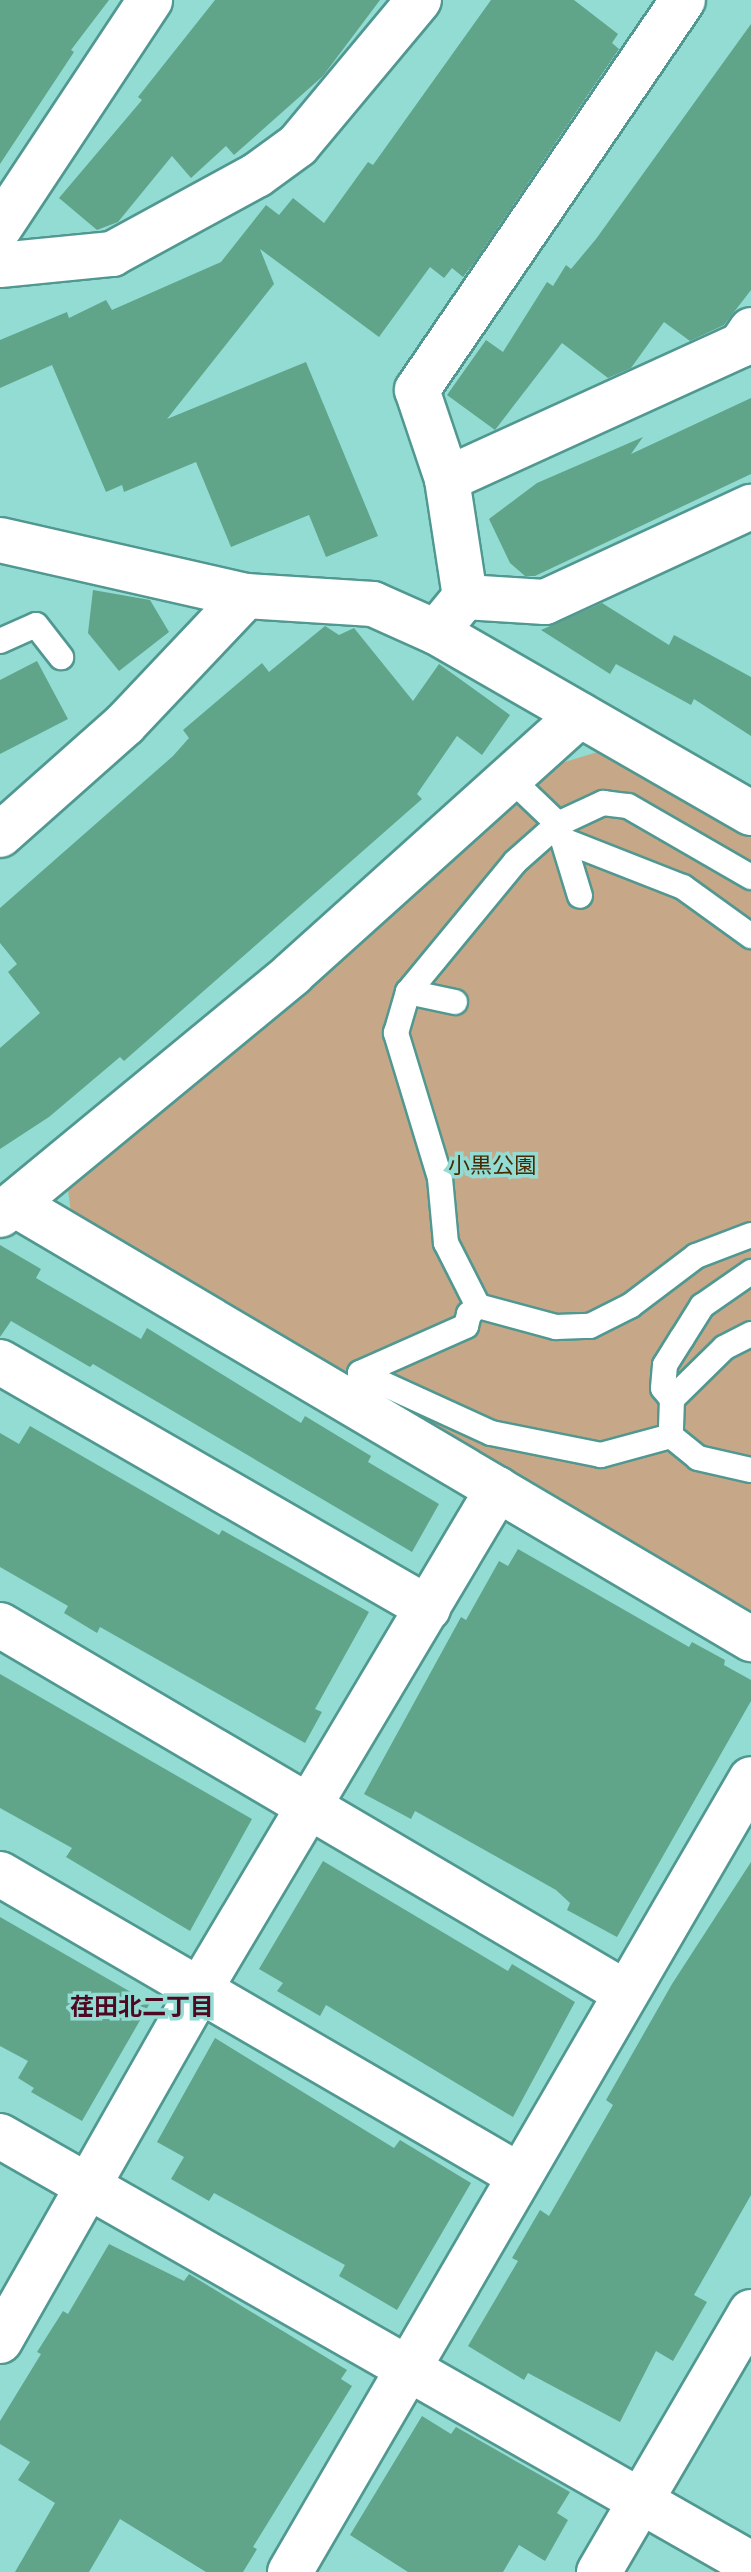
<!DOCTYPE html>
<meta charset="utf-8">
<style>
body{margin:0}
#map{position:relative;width:751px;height:2572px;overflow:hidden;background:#93dcd3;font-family:Arial,"Noto Sans JP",sans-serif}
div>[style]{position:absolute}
.green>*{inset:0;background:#c6a788}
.building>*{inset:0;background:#60a589}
.roads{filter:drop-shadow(2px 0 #509890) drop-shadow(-2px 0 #509890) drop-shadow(0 2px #509890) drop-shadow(0 -2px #509890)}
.lane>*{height:24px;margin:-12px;padding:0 12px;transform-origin:12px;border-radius:12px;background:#fff}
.street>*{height:44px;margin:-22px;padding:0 22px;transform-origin:22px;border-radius:22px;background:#fff}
.secondary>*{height:44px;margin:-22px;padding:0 22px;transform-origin:22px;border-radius:22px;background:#fff}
span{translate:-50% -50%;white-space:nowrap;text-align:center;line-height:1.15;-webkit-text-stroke:7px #93dcd3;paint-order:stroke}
.park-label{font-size:22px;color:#482903}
.neighbourhood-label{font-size:24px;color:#4e0922;font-weight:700}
</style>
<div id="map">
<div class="green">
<div style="clip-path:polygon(601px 751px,751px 837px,751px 1619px,72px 1221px,67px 1182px,179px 1094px,558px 764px)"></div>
</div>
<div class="building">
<div style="clip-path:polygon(0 0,109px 0,71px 50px,74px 52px,0 164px)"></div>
<div style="clip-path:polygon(215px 0,380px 0,323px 76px,234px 155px,226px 146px,191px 178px,172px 156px,118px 222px,97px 230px,59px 198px,142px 100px,138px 97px)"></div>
<div style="clip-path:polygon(491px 0,574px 0,618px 34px,612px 43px,619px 49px,473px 264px,463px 277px,452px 268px,444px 278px,430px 267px,379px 337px,260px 249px,274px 284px,167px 419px,306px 362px,378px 536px,326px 557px,309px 515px,231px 547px,196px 462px,124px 492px,122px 485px,106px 492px,52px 365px,0 388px,0 340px,67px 312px,69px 318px,106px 300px,112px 310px,221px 262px,266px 205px,279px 215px,293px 198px,324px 223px,368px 162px,373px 165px)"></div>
<div style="clip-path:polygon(751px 24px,751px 290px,724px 325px,690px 341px,664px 322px,631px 368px,608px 378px,562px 343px,495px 430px,447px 395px,486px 340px,503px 352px,547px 282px,553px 286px,566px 265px,571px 269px,596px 239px)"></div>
<div style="clip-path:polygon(751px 398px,751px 474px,535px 576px,525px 576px,510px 563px,489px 519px,537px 483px,643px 437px,631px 454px)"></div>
<div style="clip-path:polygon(93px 590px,150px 600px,169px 632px,119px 671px,88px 633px)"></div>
<div style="clip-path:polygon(602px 603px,669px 645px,674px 635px,751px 677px,751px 736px,694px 699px,691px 705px,616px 664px,610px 674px,541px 630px)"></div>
<div style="clip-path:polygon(325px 626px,339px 635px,354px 628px,413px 701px,439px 664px,510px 715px,482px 755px,457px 736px,417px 794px,422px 799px,124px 1061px,120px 1057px,49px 1117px,0 1149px,0 1048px,40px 1013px,8px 972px,17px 964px,0 943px,0 908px,173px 756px,189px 738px,183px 730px,262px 663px,269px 672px)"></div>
<div style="clip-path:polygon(37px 661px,68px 719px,0 754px,0 680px)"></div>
<div style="clip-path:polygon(0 1245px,41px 1269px,36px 1278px,141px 1339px,147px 1328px,301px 1423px,305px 1416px,371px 1456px,368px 1462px,439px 1504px,412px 1552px,93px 1364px,90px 1367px,11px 1321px,0 1337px)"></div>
<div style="clip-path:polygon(30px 1426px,219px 1535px,222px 1530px,369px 1612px,315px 1709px,322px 1712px,305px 1743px,100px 1627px,97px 1633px,64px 1613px,68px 1606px,0 1567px,0 1433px,19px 1444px)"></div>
<div style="clip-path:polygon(518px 1549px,689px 1647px,692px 1642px,725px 1660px,724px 1665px,751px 1680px,751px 1701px,617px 1937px,567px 1910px,570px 1903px,556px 1890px,415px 1811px,411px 1819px,364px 1794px,461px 1617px,466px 1620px,499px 1561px,508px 1566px)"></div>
<div style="clip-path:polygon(0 1674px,252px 1819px,190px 1931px,66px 1857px,72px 1848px,0 1808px)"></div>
<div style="clip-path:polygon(323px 1861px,508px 1971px,512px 1964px,575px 2002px,513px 2117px,326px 2005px,320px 2016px,277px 1991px,283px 1983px,259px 1969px)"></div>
<div style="clip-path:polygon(751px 1862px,751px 2195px,694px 2295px,707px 2302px,673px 2361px,656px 2351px,620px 2422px,528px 2373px,524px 2380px,468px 2346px,518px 2261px,512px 2258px,540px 2210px,549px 2216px,613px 2105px,606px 2100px,672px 1984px)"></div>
<div style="clip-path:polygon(0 1917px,150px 2003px,82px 2121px,31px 2092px,34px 2088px,18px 2078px,28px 2061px,0 2046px)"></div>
<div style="clip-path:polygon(215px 2038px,394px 2148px,400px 2140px,471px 2183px,397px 2310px,339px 2276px,345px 2265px,214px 2193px,209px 2201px,171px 2179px,184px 2157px,157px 2142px)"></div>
<div style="clip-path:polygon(109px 2244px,184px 2281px,189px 2274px,347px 2370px,341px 2379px,352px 2386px,253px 2547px,257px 2549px,243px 2572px,206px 2572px,120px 2519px,89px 2572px,15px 2572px,55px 2503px,18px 2480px,30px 2462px,0 2444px,0 2421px,41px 2354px,37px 2352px,63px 2311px,68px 2314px)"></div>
<div style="clip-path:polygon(422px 2416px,451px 2434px,456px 2427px,570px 2492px,557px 2513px,568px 2520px,545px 2561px,519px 2545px,503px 2572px,408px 2572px,350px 2535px)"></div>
</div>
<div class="roads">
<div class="lane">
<div style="left:0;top:641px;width:39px;rotate:-24deg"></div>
<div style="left:36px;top:625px;width:41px;rotate:52deg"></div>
<div style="left:510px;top:778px;width:66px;rotate:43.8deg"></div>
<div style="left:558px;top:824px;width:75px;rotate:73deg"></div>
<div style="left:563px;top:840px;width:129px;rotate:21.4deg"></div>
<div style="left:683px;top:887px;width:84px;rotate:35.8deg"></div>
<div style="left:408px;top:992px;width:48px;rotate:12deg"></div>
<div style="left:478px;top:1306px;width:71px;rotate:-116.9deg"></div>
<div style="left:446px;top:1243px;width:65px;rotate:-95.3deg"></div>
<div style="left:440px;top:1178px;width:152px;rotate:-106.9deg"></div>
<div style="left:396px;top:1033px;width:43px;rotate:-73.7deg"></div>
<div style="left:408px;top:992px;width:168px;rotate:-50.5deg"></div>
<div style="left:515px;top:862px;width:57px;rotate:-41.5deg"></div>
<div style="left:558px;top:824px;width:50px;rotate:-25deg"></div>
<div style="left:603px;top:803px;width:25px;rotate:7deg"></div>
<div style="left:628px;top:806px;width:142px;rotate:30deg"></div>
<div style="left:751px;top:1334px;width:30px;rotate:153deg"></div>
<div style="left:724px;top:1348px;width:73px;rotate:135.6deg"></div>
<div style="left:672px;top:1399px;width:37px;rotate:92deg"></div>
<div style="left:671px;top:1436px;width:35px;rotate:39deg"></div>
<div style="left:698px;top:1458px;width:54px;rotate:12.8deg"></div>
<div style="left:672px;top:1399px;width:14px;rotate:-129deg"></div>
<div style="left:663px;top:1388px;width:23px;rotate:-85deg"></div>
<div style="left:665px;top:1365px;width:32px;rotate:-58deg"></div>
<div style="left:682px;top:1338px;width:38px;rotate:-58deg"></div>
<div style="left:702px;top:1306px;width:60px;rotate:-34.8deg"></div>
<div style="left:671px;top:1436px;width:73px;rotate:164.8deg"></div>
<div style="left:601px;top:1455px;width:112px;rotate:-168.7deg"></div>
<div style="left:491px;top:1433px;width:144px;rotate:-155.4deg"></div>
<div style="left:360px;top:1373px;width:116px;rotate:-23.9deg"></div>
<div style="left:466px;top:1326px;width:12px;rotate:-76deg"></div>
<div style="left:469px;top:1314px;width:12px;rotate:-42deg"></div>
<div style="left:478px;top:1306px;width:81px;rotate:15.1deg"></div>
<div style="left:556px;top:1327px;width:34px;rotate:-2deg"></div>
<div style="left:590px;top:1326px;width:45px;rotate:-26.6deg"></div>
<div style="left:630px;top:1306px;width:83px;rotate:-37.1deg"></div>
<div style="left:696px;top:1256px;width:59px;rotate:-20.9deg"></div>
</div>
<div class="street">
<div style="left:0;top:227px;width:272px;rotate:-56.5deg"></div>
<div style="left:0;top:265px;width:113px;rotate:-5.6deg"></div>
<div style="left:112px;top:254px;width:165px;rotate:-28.6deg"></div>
<div style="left:257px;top:175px;width:51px;rotate:-36.2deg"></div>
<div style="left:298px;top:145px;width:189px;rotate:-50.2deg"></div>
<div style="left:447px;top:479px;width:323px;rotate:-24.5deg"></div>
<div style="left:741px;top:345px;width:18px;rotate:-56deg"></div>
<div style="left:0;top:540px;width:252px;rotate:12.8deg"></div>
<div style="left:246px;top:596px;width:127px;rotate:3.6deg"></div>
<div style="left:373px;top:604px;width:69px;rotate:24deg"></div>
<div style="left:436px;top:632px;width:363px;rotate:29.9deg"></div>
<div style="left:465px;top:597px;width:80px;rotate:3.6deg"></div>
<div style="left:545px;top:602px;width:227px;rotate:-24.8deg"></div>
<div style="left:436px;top:632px;width:45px;rotate:-50.4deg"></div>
<div style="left:465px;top:597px;width:119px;rotate:-98.7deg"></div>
<div style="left:447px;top:479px;width:94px;rotate:-108.6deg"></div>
<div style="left:417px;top:390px;width:472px;rotate:-55.7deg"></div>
<div style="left:0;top:835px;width:167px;rotate:-41.6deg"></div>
<div style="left:125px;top:724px;width:176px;rotate:-46.6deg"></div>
<div style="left:16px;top:1205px;width:854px;rotate:30.56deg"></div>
<div style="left:0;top:1215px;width:379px;rotate:-39.5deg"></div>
<div style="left:292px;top:974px;width:387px;rotate:-42deg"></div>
<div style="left:0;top:1362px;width:494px;rotate:29.9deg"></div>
<div style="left:0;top:1625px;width:726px;rotate:30.45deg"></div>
<div style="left:0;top:1874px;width:601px;rotate:30.15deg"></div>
<div style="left:0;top:2136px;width:864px;rotate:29.68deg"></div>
<div style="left:0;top:2341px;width:405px;rotate:-60.4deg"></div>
<div style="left:200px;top:1989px;width:582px;rotate:-59.21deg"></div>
<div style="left:290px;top:2572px;width:917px;rotate:-59.83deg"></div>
</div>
<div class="secondary">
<div style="left:599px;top:2572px;width:301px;rotate:-59.7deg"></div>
</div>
</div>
<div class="park-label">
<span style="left:492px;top:1166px">小黒公園</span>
</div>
<div class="neighbourhood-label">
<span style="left:142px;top:2007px">荏田北二丁目</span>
</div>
</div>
